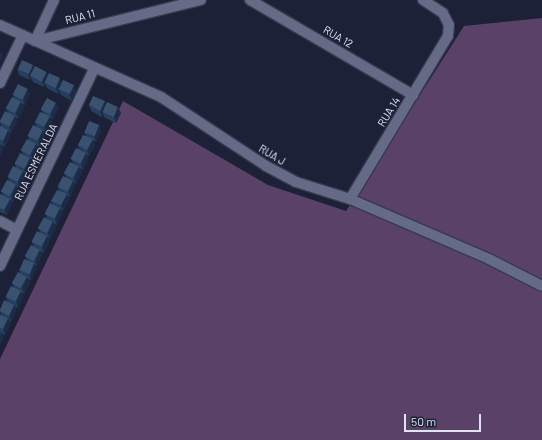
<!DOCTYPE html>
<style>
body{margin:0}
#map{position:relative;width:542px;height:440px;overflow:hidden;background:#1c2137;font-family:Barlow,sans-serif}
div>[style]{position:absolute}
.forest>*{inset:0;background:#594167}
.roads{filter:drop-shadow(1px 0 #373a4d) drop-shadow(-1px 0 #373a4d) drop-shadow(0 1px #373a4d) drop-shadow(0 -1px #373a4d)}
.minor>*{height:10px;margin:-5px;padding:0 5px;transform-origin:5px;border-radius:5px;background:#656b86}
.wall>*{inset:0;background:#263f5f}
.shaded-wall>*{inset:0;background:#1a2c48}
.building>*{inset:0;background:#3a516f;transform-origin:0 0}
span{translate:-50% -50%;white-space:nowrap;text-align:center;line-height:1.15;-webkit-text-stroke:3px #1c2137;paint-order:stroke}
.street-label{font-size:11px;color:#dfe3f2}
.scale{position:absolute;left:404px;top:414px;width:77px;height:18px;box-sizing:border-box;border:2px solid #dfe3f2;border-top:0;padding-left:5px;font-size:12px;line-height:14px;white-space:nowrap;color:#dfe3f2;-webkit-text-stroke:3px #1c2137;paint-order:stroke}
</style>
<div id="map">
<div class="forest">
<div style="clip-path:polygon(542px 18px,542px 440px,0 440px,0 359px,123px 101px,268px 185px,346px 211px,464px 26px)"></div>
</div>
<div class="roads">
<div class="minor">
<div style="left:250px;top:0;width:189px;rotate:30.2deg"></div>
<div style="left:0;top:25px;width:176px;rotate:24.1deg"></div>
<div style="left:161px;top:97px;width:126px;rotate:33.3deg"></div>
<div style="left:266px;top:166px;width:34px;rotate:28deg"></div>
<div style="left:296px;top:182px;width:57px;rotate:17.5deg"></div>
<div style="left:350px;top:199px;width:151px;rotate:23.3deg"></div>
<div style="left:489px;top:259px;width:59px;rotate:27deg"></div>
<div style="left:35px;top:41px;width:171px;rotate:-13.9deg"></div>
<div style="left:35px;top:41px;width:45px;rotate:-65.1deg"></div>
<div style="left:0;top:83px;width:53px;rotate:-64.4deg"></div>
<div style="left:350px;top:199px;width:190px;rotate:-59deg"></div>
<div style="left:448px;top:36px;width:11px;rotate:-85deg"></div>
<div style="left:449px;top:25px;width:13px;rotate:-117deg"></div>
<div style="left:443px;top:13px;width:24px;rotate:-147deg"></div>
<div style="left:0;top:221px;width:19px;rotate:28deg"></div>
<div style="left:0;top:266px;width:218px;rotate:-64.5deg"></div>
</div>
</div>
<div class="wall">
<div style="clip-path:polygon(33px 65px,34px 69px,62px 82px,76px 91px,72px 101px,61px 95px,59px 91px,58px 94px,47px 88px,45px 84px,44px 87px,33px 82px,31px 78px,30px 80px,19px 75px,17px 69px)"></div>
<div style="clip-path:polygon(30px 94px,25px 105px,22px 104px,24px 108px,18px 119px,15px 118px,17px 122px,11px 133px,9px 131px,10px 136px,5px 147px,2px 145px,3px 149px,0 156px,0 126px,1px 126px,0 121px,8px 113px,6px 109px,14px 99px,13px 95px)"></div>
<div style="clip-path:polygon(56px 103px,59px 108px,53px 119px,50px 118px,52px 122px,47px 133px,44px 132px,45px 136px,40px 147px,37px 145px,39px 150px,33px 161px,30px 159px,32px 163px,26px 174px,24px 173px,25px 177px,20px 188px,17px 187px,19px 191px,13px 202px,10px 200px,12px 204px,7px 215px,0 212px,0 194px,3px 195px,1px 191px,9px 182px,8px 177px,16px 168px,15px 164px,23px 154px,21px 150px,29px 140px,28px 136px,36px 127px,35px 122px,43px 113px,41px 109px)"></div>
<div style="clip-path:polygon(89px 105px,106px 105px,121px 113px,116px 123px,105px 118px,103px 114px,102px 117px,91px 111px)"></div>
<div style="clip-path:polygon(99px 125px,101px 131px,96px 142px,93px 141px,95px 145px,89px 156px,87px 155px,88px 159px,83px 170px,80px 168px,82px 173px,76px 184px,74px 182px,75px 186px,70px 197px,67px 196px,69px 200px,63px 211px,61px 210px,62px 214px,57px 225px,54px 224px,56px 228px,50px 239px,48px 237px,49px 242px,44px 253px,41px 251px,42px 255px,37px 266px,35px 265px,36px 269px,31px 280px,28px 279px,30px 283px,24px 294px,22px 293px,23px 297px,18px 308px,15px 306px,16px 311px,11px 322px,9px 320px,10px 324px,5px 335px,2px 334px,3px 338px,0 346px,0 315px,1px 315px,0 310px,7px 301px,6px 297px,14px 288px,12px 283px,20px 274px,19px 270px,27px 260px,25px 256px,33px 246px,32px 242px,40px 232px,38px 228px,47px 219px,45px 214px,53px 205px,51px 201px,59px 191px,58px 187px,66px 177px,64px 173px,73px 163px,71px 159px,79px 150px,78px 145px,86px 136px,84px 132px)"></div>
</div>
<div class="shaded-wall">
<div style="clip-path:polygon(1px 50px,3px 56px,0 63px,0 53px)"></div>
<div style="clip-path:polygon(33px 65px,35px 71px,31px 76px,31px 78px,30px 80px,28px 75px)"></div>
<div style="clip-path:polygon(47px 72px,49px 77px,45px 83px,45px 84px,44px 87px,42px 81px)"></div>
<div style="clip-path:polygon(60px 78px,62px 84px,58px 89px,59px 91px,58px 94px,56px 88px)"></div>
<div style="clip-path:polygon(74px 85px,76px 91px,72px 101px,69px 95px)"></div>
<div style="clip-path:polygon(28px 89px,30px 94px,25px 105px,23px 100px)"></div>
<div style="clip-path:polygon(105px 101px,107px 107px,103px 112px,103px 114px,102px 117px,100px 111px)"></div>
<div style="clip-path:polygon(21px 102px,24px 108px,18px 119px,16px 113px)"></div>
<div style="clip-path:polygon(56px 103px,59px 108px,53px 119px,51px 114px)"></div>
<div style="clip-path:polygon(118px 107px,121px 113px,116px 123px,114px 117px)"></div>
<div style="clip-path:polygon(15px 116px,17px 122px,11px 133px,9px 127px)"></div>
<div style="clip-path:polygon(50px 116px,52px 122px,47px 133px,44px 127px)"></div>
<div style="clip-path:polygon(99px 125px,101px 131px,96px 142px,94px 136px)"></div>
<div style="clip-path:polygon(8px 130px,10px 136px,5px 147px,3px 141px)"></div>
<div style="clip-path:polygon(43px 130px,45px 136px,40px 147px,38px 141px)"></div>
<div style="clip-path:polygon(93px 139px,95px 145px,89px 156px,87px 150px)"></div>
<div style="clip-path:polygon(1px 144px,3px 149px,0 156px,0 146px)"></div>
<div style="clip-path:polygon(36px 144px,39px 150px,33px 161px,31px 155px)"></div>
<div style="clip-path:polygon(86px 153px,88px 159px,83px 170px,81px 164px)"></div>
<div style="clip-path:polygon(30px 158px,32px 163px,26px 174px,24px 169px)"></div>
<div style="clip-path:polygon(79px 167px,82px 173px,76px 184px,74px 178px)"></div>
<div style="clip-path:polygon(23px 171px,25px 177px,20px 188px,18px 182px)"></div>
<div style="clip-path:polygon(73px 181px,75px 186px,70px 197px,68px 192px)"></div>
<div style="clip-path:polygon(16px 185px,19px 191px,13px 202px,11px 196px)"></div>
<div style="clip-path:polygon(67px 194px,69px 200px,63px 211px,61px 205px)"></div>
<div style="clip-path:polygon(10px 199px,12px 204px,7px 215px,4px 210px)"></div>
<div style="clip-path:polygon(60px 208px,62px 214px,57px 225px,55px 219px)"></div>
<div style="clip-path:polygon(53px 222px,56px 228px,50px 239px,48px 233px)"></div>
<div style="clip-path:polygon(47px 236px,49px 242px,44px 253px,42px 247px)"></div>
<div style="clip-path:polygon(40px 250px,42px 255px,37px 266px,35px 261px)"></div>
<div style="clip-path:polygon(34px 263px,36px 269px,31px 280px,29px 274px)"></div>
<div style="clip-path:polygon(27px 277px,30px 283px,24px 294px,22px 288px)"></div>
<div style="clip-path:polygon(21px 291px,23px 297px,18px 308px,16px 302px)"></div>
<div style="clip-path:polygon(14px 305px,16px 311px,11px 322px,9px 316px)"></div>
<div style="clip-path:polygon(8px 318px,10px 324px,5px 335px,3px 329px)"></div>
<div style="clip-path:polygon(1px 332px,3px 338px,0 346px,0 335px)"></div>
</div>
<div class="building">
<div style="left:22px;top:60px;width:12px;height:10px;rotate:24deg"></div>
<div style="left:35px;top:66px;width:13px;height:11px;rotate:27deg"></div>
<div style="left:49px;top:73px;width:12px;height:11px;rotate:24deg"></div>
<div style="left:63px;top:80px;width:12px;height:10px;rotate:24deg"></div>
<div style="left:18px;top:84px;width:11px;height:12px;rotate:27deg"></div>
<div style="clip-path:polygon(93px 96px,105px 101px,100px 111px,89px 105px)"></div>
<div style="left:12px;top:97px;width:10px;height:13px;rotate:29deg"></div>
<div style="left:47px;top:98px;width:10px;height:13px;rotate:29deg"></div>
<div style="left:107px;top:102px;width:12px;height:11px;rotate:24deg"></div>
<div style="left:5px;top:111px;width:11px;height:12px;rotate:27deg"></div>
<div style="clip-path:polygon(40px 112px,50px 116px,44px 127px,35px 122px)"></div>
<div style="left:89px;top:121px;width:11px;height:12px;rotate:22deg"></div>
<div style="left:33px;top:125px;width:11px;height:12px;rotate:27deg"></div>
<div style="clip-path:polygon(0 126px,8px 130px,3px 141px,0 139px)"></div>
<div style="clip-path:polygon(83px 135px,93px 139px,87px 150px,78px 145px)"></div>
<div style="left:27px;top:139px;width:10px;height:13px;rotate:29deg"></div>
<div style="left:76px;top:148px;width:11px;height:12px;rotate:27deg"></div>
<div style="left:20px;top:153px;width:11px;height:12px;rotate:27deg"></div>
<div style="left:70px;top:162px;width:10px;height:13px;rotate:29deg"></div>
<div style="left:13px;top:166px;width:11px;height:12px;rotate:27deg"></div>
<div style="left:63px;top:176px;width:11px;height:12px;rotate:27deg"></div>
<div style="left:7px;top:180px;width:10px;height:13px;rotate:29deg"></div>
<div style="clip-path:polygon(57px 190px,67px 194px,61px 205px,51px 201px)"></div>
<div style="clip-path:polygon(0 194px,10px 199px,4px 210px,0 208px)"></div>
<div style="left:50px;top:203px;width:11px;height:12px;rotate:27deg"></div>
<div style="left:44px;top:217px;width:10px;height:13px;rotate:29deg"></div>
<div style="left:37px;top:231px;width:11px;height:12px;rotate:27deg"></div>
<div style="left:31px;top:245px;width:10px;height:13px;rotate:29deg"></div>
<div style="left:24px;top:259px;width:11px;height:12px;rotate:22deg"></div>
<div style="left:18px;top:272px;width:10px;height:13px;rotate:29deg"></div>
<div style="left:11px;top:286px;width:11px;height:12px;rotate:27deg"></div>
<div style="clip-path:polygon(4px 300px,14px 305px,9px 316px,0 311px,0 310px)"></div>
<div style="clip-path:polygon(0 315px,8px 318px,3px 329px,0 328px)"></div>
</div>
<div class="street-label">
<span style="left:80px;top:17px;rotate:-14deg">RUA 11</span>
<span style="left:338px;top:37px;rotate:30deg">RUA 12</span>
<span style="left:389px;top:112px;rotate:-59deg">RUA 14</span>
<span style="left:272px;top:155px;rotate:31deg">RUA J</span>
<span style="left:36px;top:162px;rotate:-64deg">RUA ESMERALDA</span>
</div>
<div class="scale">50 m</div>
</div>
